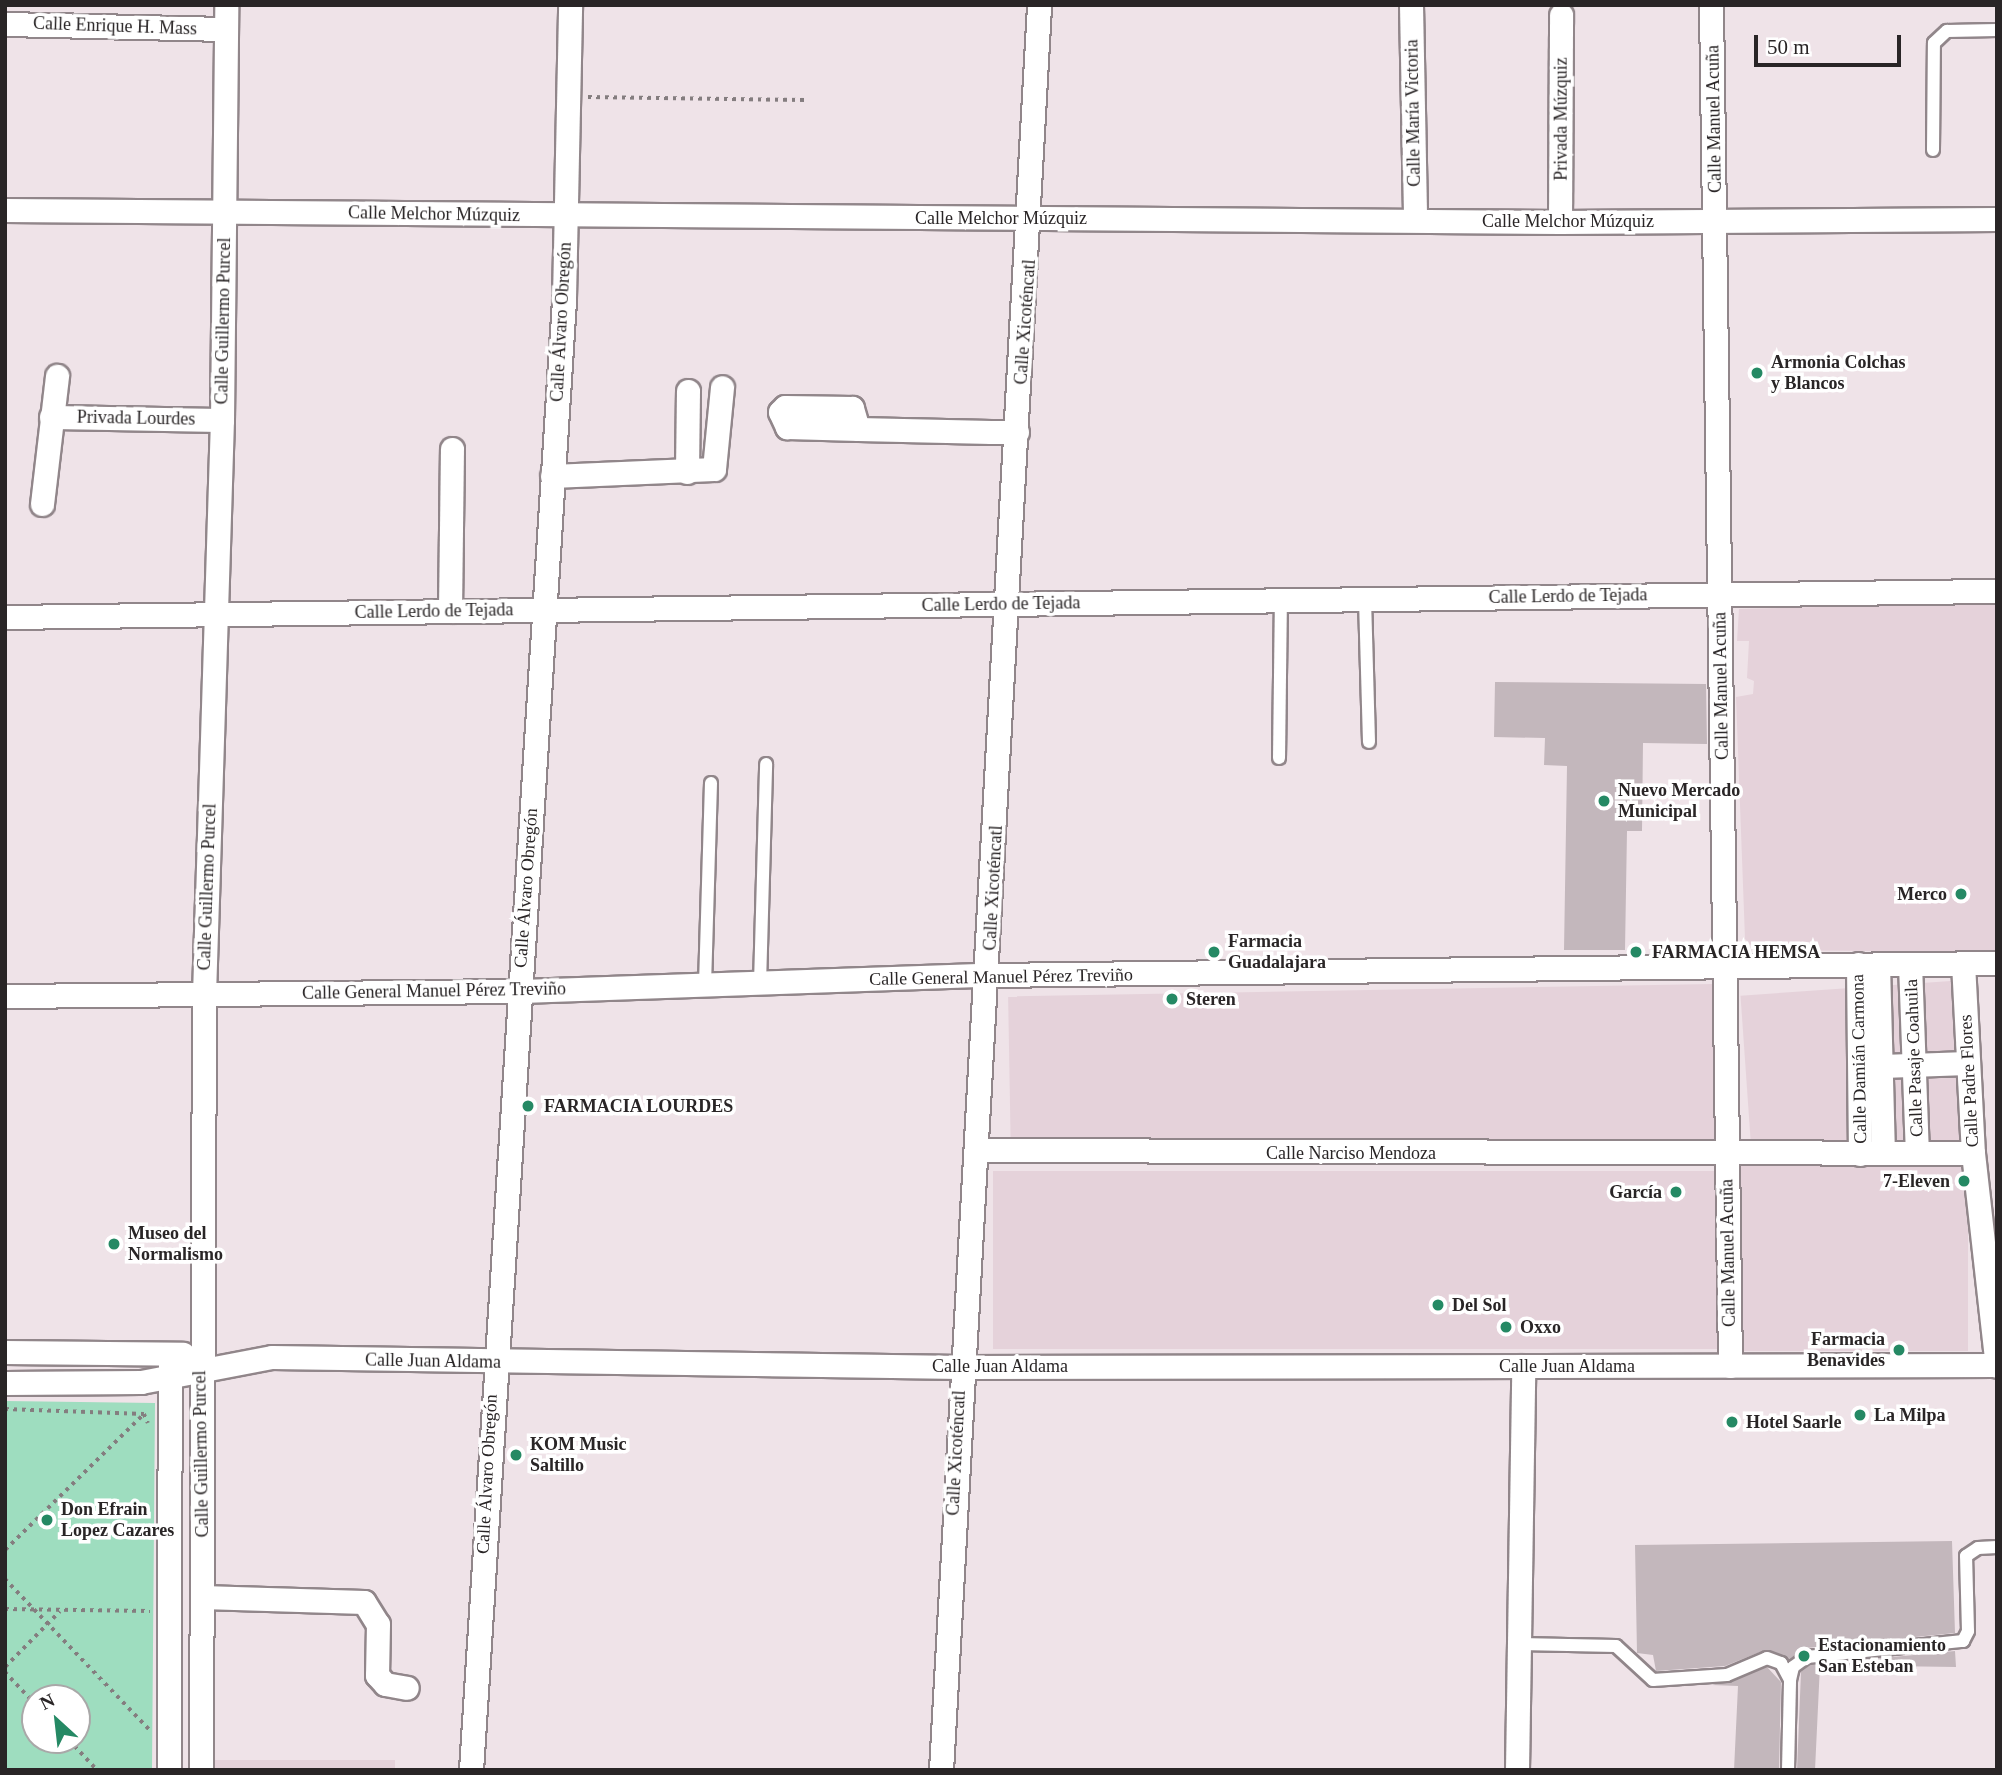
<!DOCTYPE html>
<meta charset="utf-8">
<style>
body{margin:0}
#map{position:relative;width:2002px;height:1775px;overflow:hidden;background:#efe3e8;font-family:"Times New Roman",serif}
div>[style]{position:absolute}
.built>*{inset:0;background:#e5d2da;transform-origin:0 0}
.green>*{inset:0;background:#9eddbf}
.building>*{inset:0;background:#c3b7bc}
.path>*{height:3.5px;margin-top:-1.75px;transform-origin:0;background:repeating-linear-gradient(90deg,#847d7f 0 3.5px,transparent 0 8.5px)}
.roads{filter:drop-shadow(2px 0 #91868a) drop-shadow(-2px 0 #91868a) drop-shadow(0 2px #91868a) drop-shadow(0 -2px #91868a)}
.lane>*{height:12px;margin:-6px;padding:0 6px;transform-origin:6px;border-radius:6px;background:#fff}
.street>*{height:23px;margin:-11.5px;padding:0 11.5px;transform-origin:11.5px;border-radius:11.5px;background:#fff}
.dots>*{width:19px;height:19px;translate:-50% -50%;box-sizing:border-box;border:4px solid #fff;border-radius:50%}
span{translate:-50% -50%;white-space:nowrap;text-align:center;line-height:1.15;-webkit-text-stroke:7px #fff;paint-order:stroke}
.street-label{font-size:18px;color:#292526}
.poi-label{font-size:18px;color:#292526;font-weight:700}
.left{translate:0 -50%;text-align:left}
.right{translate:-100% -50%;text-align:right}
.frame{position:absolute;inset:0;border:7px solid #292526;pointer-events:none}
.north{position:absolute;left:21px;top:1684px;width:70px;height:70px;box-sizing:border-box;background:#fff;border:2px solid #a9a8a8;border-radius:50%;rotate:333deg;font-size:19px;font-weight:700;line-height:28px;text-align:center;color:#292526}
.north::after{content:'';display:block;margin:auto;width:24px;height:32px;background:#258964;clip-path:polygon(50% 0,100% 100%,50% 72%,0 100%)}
.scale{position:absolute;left:1754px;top:35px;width:147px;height:32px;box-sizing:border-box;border:4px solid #292526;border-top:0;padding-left:9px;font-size:21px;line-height:24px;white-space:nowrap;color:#292526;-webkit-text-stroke:5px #fff;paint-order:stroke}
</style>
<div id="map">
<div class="built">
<div style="clip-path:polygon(1997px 603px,1997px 952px,1756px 950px,1745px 939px,1736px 697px,1753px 694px,1754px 681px,1747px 678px,1749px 641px,1737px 641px,1739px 609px)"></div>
<div style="left:1951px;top:981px;width:160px;height:211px;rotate:86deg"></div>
<div style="left:1713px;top:984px;width:155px;height:705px;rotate:89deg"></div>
<div style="left:1738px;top:1165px;width:230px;height:186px"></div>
<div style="left:993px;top:1171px;width:727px;height:178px"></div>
<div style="left:215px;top:1760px;width:180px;height:10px"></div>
</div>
<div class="green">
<div style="clip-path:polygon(evenodd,5px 1401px,155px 1403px,152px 1770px,5px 1770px,5px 1401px,35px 1698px,77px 1698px,77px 1740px,35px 1740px,35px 1698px)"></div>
</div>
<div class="building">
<div style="clip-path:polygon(1495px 682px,1706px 684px,1707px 744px,1643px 743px,1642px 831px,1627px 831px,1625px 950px,1564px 950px,1567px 766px,1544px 765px,1545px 738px,1494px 737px)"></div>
<div style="clip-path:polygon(1952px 1541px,1955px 1633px,1806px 1648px,1789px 1659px,1765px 1650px,1725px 1666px,1656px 1671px,1653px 1655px,1637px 1653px,1635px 1545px)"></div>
<div style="clip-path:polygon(1955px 1651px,1956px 1667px,1820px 1665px,1815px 1770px,1797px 1770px,1801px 1672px,1810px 1665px)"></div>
<div style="clip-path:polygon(1767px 1667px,1781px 1682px,1779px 1770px,1734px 1770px,1738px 1686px,1712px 1685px)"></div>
</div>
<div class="path">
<div style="left:588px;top:97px;width:218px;rotate:0.8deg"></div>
<div style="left:5px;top:1409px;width:139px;rotate:2.1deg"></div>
<div style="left:144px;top:1414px;width:10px;rotate:66deg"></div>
<div style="left:5px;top:1550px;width:194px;rotate:-44.4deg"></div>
<div style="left:5px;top:1579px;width:208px;rotate:46.2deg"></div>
<div style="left:5px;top:1609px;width:145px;rotate:0.8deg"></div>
<div style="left:5px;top:1667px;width:78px;rotate:-45.5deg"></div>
<div style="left:5px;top:1672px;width:44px;rotate:46.8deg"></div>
<div style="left:69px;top:1740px;width:41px;rotate:47deg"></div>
</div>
<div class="roads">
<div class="lane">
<div style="left:1933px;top:150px;width:107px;rotate:-89.5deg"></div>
<div style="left:1934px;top:43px;width:18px;rotate:-43deg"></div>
<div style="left:1947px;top:31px;width:50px;rotate:-1.1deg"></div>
<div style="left:1365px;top:599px;width:143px;rotate:88.4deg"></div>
<div style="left:1279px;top:758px;width:157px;rotate:-89.3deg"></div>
<div style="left:760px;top:984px;width:220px;rotate:-88.4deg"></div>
<div style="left:705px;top:985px;width:202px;rotate:-88.3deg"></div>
<div style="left:1520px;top:1644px;width:96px;rotate:1.2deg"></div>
<div style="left:1616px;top:1646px;width:50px;rotate:42.6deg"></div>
<div style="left:1653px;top:1680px;width:74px;rotate:-3.9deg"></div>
<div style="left:1727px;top:1675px;width:43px;rotate:-23deg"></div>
<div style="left:1767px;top:1658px;width:15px;rotate:20deg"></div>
<div style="left:1781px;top:1663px;width:19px;rotate:62deg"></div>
<div style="left:1790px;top:1680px;width:13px;rotate:-77deg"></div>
<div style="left:1793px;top:1667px;width:17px;rotate:-36deg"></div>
<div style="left:1807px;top:1657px;width:157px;rotate:-5.9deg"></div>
<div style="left:1963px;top:1641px;width:11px;rotate:-63deg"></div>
<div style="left:1968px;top:1631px;width:75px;rotate:-91.5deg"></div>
<div style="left:1966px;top:1556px;width:14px;rotate:-34deg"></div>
<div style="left:1978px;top:1548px;width:19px;rotate:-3deg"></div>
<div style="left:1788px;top:1770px;width:90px;rotate:-88.7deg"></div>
</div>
<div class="street">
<div style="left:1411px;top:5px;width:215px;rotate:88.9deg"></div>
<div style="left:1711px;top:5px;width:1361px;rotate:89.2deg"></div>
<div style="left:5px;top:24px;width:220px;rotate:1.3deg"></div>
<div style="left:5px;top:210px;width:1555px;rotate:0.44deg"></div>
<div style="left:1560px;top:222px;width:437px;rotate:-0.4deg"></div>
<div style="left:1560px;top:222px;width:207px;rotate:-89.7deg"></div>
<div style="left:51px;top:417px;width:171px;rotate:1deg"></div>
<div style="left:858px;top:429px;width:22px;rotate:-106deg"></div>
<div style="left:852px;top:408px;width:67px;rotate:-179.1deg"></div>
<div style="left:785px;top:407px;width:7px;rotate:135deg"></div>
<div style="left:780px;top:412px;width:17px;rotate:65deg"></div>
<div style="left:787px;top:427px;width:71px;rotate:1.6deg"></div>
<div style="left:858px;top:429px;width:133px;rotate:1.3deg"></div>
<div style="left:991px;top:432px;width:26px"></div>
<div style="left:687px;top:472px;width:81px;rotate:-89.3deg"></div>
<div style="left:552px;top:476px;width:162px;rotate:-2.5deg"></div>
<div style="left:714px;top:469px;width:82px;rotate:-84.4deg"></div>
<div style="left:42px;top:504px;width:129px;rotate:-83.3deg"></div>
<div style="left:450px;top:611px;width:162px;rotate:-89.3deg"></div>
<div style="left:5px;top:617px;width:1992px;rotate:-0.75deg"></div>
<div style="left:1963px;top:963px;width:190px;rotate:87deg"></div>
<div style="left:1973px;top:1153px;width:214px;rotate:83.6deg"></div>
<div style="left:1858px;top:964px;width:190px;rotate:89.4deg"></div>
<div style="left:1878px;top:964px;width:189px;rotate:88.5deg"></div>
<div style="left:1910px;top:964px;width:189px;rotate:87.9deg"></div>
<div style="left:5px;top:996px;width:514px;rotate:-0.56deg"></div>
<div style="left:519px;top:991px;width:469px;rotate:-2deg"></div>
<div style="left:988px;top:975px;width:1009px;rotate:-0.68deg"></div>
<div style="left:1882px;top:1066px;width:85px;rotate:-2deg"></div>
<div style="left:976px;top:1150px;width:997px;rotate:0.17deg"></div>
<div style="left:5px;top:1352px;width:178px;rotate:0.6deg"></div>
<div style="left:5px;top:1383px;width:136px;rotate:-0.4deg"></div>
<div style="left:141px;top:1382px;width:133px;rotate:-10.8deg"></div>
<div style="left:272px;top:1357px;width:689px;rotate:0.83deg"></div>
<div style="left:961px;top:1367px;width:1036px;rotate:-0.11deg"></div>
<div style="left:202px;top:1597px;width:162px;rotate:1.8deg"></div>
<div style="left:364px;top:1602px;width:26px;rotate:58deg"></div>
<div style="left:378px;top:1624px;width:51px;rotate:91.1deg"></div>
<div style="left:377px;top:1675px;width:12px;rotate:48deg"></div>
<div style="left:385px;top:1684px;width:22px;rotate:10deg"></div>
<div style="left:169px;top:1770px;width:415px;rotate:-89.9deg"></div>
<div style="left:201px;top:1770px;width:775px;rotate:-89.78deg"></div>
<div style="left:204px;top:995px;width:575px;rotate:-88.21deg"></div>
<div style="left:222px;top:420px;width:415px;rotate:-89.4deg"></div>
<div style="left:471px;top:1770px;width:1475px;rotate:-86.38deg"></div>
<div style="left:564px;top:298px;width:293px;rotate:-88.8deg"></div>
<div style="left:941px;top:1770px;width:1768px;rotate:-86.82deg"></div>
<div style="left:1517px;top:1770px;width:404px;rotate:-89.1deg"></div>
</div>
</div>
<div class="dots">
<div style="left:1757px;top:373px;background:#258964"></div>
<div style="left:1604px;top:801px;background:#258964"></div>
<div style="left:1961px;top:894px;background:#258964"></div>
<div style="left:1214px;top:952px;background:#258964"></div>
<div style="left:1636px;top:952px;background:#258964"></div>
<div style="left:1172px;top:999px;background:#258964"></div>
<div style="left:528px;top:1106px;background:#258964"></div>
<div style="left:1964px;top:1181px;background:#258964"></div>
<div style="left:1676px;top:1192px;background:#258964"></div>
<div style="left:114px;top:1244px;background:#258964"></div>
<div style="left:1438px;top:1305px;background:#258964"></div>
<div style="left:1506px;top:1327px;background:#258964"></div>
<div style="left:1899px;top:1350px;background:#258964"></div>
<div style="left:1860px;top:1415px;background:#258964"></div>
<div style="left:1732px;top:1422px;background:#258964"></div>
<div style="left:516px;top:1455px;background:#258964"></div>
<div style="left:47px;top:1520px;background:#258964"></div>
<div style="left:1804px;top:1656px;background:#258964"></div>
</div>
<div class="street-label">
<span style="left:115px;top:26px;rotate:2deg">Calle Enrique H. Mass</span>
<span style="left:1413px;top:113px;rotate:-91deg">Calle María Victoria</span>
<span style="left:1561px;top:119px;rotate:-90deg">Privada Múzquiz</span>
<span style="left:1714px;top:119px;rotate:-91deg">Calle Manuel Acuña</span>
<span style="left:434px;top:214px;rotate:1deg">Calle Melchor Múzquiz</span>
<span style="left:1001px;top:218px">Calle Melchor Múzquiz</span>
<span style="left:1568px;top:221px">Calle Melchor Múzquiz</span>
<span style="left:223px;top:321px;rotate:-89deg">Calle Guillermo Purcel</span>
<span style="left:561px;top:322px;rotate:-87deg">Calle Álvaro Obregón</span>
<span style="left:1025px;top:322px;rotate:-86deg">Calle Xicoténcatl</span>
<span style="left:136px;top:418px;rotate:1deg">Privada Lourdes</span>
<span style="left:1568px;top:596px;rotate:-1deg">Calle Lerdo de Tejada</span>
<span style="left:1001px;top:604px;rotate:-1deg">Calle Lerdo de Tejada</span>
<span style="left:434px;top:611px;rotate:-1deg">Calle Lerdo de Tejada</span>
<span style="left:1721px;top:686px;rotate:-91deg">Calle Manuel Acuña</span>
<span style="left:207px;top:887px;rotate:-88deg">Calle Guillermo Purcel</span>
<span style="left:526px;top:888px;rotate:-86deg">Calle Álvaro Obregón</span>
<span style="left:993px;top:888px;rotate:-87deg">Calle Xicoténcatl</span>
<span style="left:1001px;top:977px;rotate:-1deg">Calle General Manuel Pérez Treviño</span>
<span style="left:434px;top:991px;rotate:-1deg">Calle General Manuel Pérez Treviño</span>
<span style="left:1914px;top:1058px;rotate:-92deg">Calle Pasaje Coahuila</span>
<span style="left:1859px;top:1059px;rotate:-91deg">Calle Damián Carmona</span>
<span style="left:1969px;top:1081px;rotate:-93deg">Calle Padre Flores</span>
<span style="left:1351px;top:1153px">Calle Narciso Mendoza</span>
<span style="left:1728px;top:1253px;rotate:-91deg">Calle Manuel Acuña</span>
<span style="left:433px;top:1361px;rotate:1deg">Calle Juan Aldama</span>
<span style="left:1000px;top:1366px">Calle Juan Aldama</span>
<span style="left:1567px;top:1366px">Calle Juan Aldama</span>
<span style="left:956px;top:1453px;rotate:-87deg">Calle Xicoténcatl</span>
<span style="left:201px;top:1454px;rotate:-91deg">Calle Guillermo Purcel</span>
<span style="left:487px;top:1474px;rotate:-87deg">Calle Álvaro Obregón</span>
</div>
<div class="poi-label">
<span class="left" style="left:1771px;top:373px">Armonia Colchas<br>y Blancos</span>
<span class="left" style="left:1618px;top:801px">Nuevo Mercado<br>Municipal</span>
<span class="right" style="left:1947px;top:894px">Merco</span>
<span class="left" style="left:1228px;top:952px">Farmacia<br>Guadalajara</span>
<span class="left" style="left:1652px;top:952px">FARMACIA HEMSA</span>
<span class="left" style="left:1186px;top:999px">Steren</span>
<span class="left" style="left:544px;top:1106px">FARMACIA LOURDES</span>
<span class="right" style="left:1950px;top:1181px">7-Eleven</span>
<span class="right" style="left:1662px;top:1192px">García</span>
<span class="left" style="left:128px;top:1244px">Museo del<br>Normalismo</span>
<span class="left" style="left:1452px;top:1305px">Del Sol</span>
<span class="left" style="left:1520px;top:1327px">Oxxo</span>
<span class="right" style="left:1885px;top:1350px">Farmacia<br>Benavides</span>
<span class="left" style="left:1874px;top:1415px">La Milpa</span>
<span class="left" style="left:1746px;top:1422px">Hotel Saarle</span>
<span class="left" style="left:530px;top:1455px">KOM Music<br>Saltillo</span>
<span class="left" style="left:61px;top:1520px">Don Efrain<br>Lopez Cazares</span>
<span class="left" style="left:1818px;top:1656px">Estacionamiento<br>San Esteban</span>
</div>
<div class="frame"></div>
<div class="north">N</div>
<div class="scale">50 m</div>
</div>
